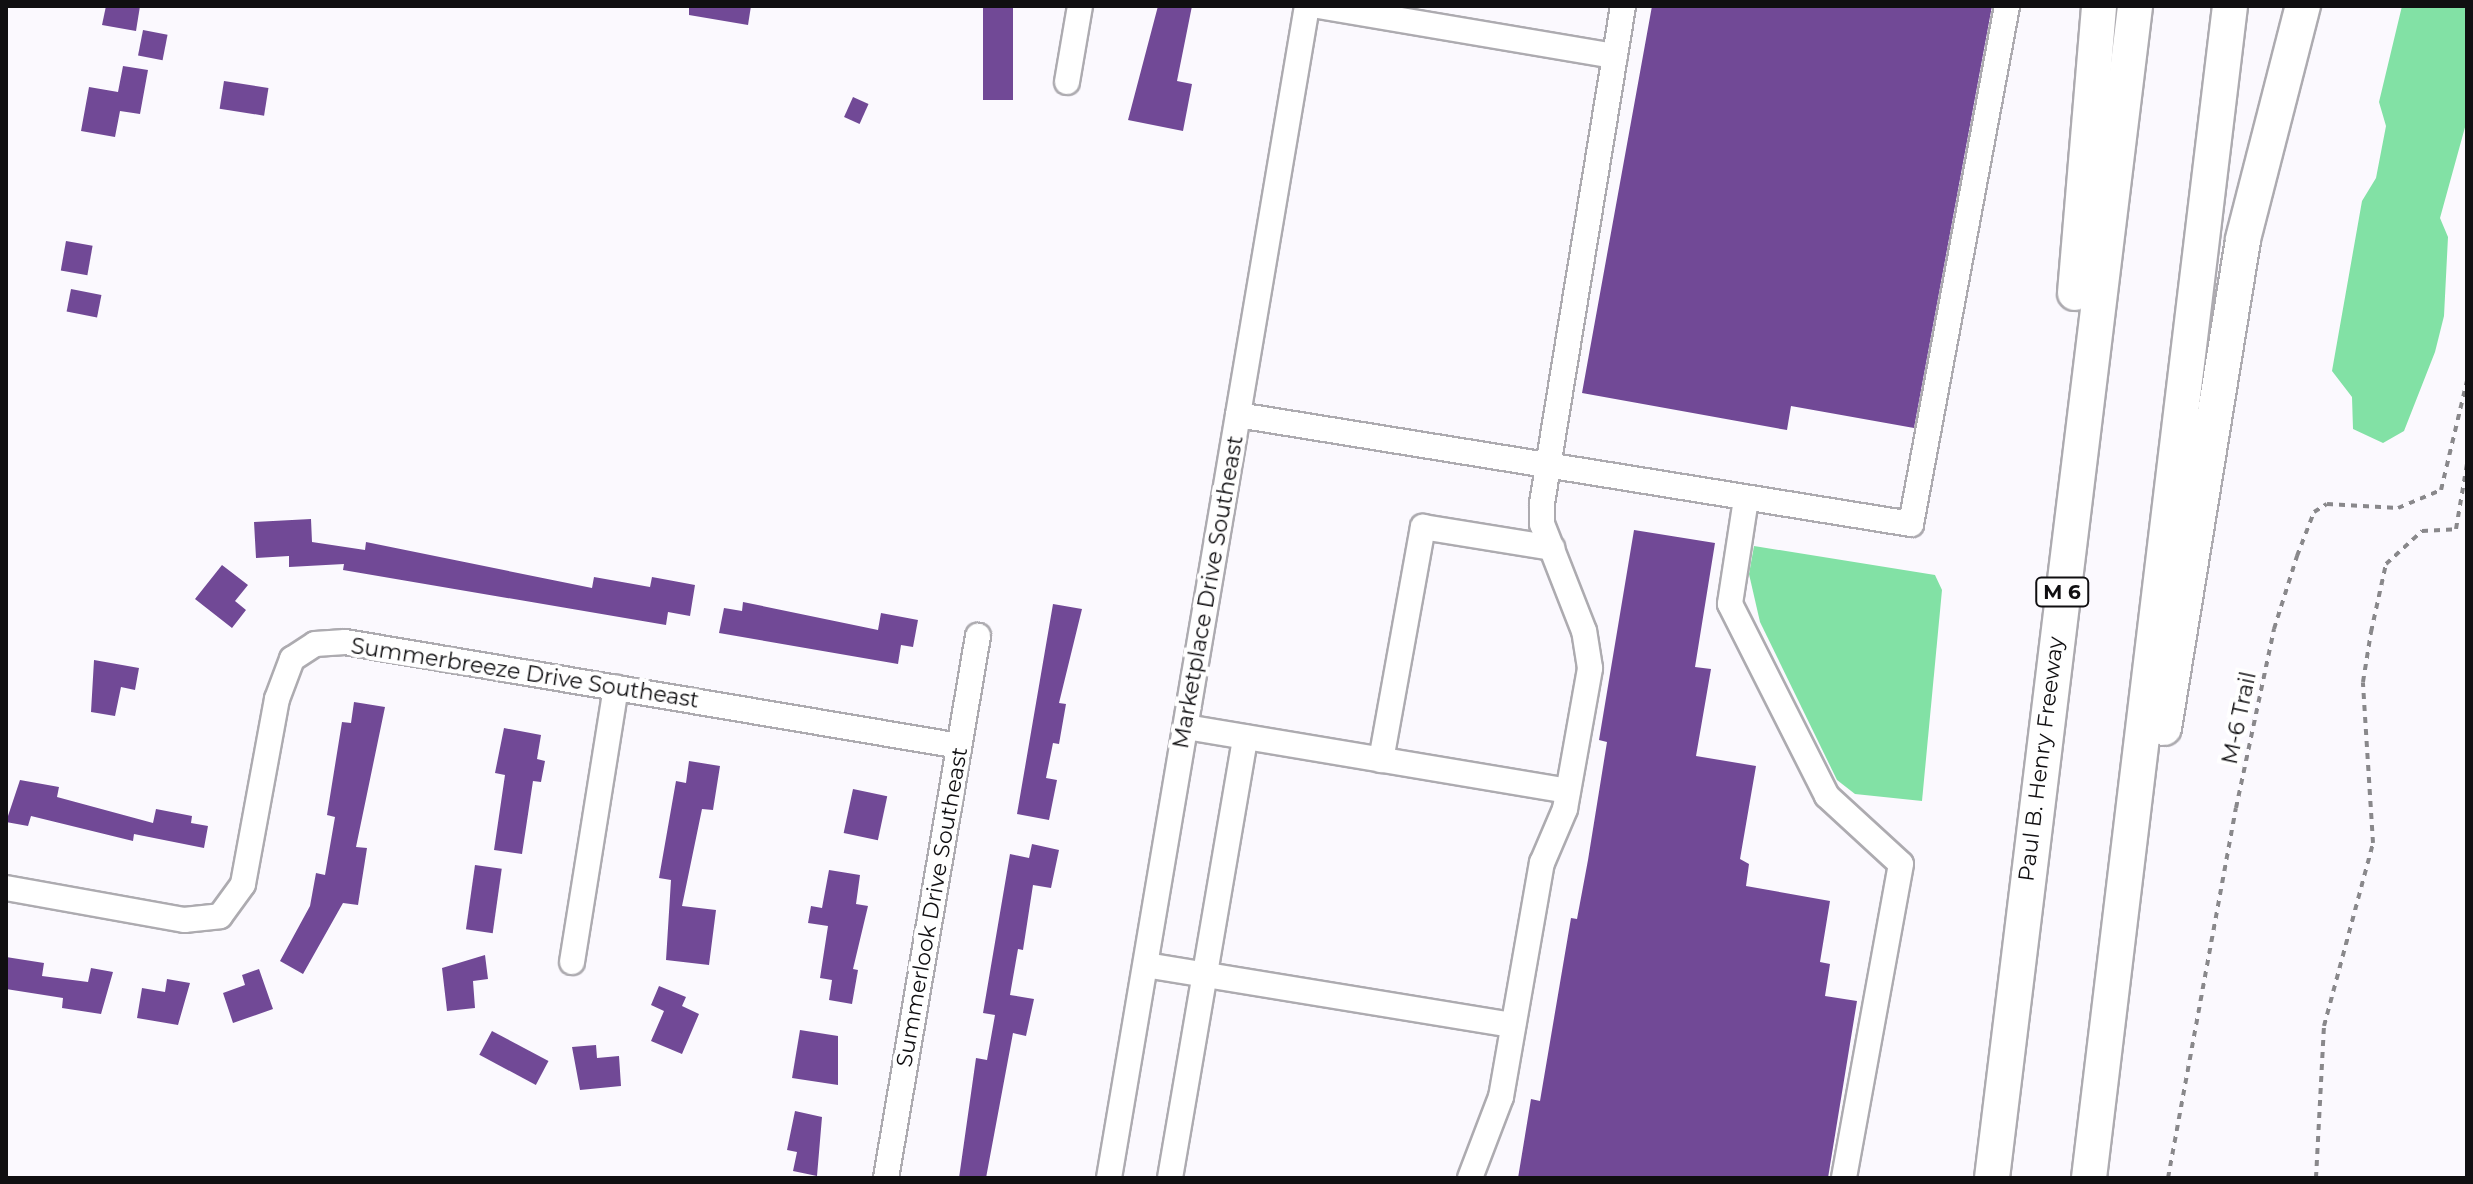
<!DOCTYPE html>
<style>
body{margin:0}
#map{position:relative;width:2473px;height:1184px;overflow:hidden;background:#fbf9fe;font-family:Montserrat,sans-serif}
div>[style]{position:absolute}
.water>*{inset:0;background:#82e1a5}
.building>*{inset:0;background:#714996;transform-origin:0 0}
.path>*{height:4px;margin-top:-2px;transform-origin:0;background:repeating-linear-gradient(90deg,#89888b 0 6px,transparent 0 12px)}
.roads{filter:drop-shadow(2px 0 #adabb0) drop-shadow(-2px 0 #adabb0) drop-shadow(0 2px #adabb0) drop-shadow(0 -2px #adabb0)}
.minor>*{height:24px;margin:-12px;padding:0 12px;transform-origin:12px;border-radius:12px;background:#fff}
.highway>*{height:34px;margin:-17px;padding:0 17px;transform-origin:17px;border-radius:17px;background:#fff}
span{translate:-50% -50%;white-space:nowrap;text-align:center;line-height:1.15;-webkit-text-stroke:8px #fff;paint-order:stroke}
.shield-label span{padding:2px 6px;background:#fff;border:2px solid;border-radius:6px;-webkit-text-stroke-width:0}
.shield-label{font-size:20px;color:#100f11;font-weight:700}
.street-label{font-size:22px;color:#100f11}
.frame{position:absolute;inset:0;border:8px solid #100f11;pointer-events:none}
</style>
<div id="map">
<div class="water">
<div style="clip-path:polygon(2402px 6px,2467px 6px,2467px 120px,2440px 218px,2448px 237px,2444px 316px,2435px 352px,2404px 431px,2383px 443px,2353px 429px,2352px 397px,2332px 371px,2362px 201px,2376px 178px,2386px 126px,2379px 102px)"></div>
<div style="clip-path:polygon(1754px 546px,1935px 575px,1942px 590px,1922px 801px,1855px 794px,1837px 780px,1760px 622px,1749px 574px)"></div>
</div>
<div class="building">
<div style="clip-path:polygon(106px 6px,140px 6px,136px 31px,102px 25px)"></div>
<div style="clip-path:polygon(689px 6px,751px 6px,748px 25px,689px 15px)"></div>
<div style="left:983px;top:6px;width:30px;height:94px"></div>
<div style="clip-path:polygon(1158px 6px,1192px 6px,1177px 81px,1192px 84px,1183px 131px,1128px 120px)"></div>
<div style="clip-path:polygon(1652px 6px,1992px 6px,1914px 428px,1791px 406px,1787px 430px,1582px 393px)"></div>
<div style="left:143px;top:30px;width:25px;height:26px;rotate:11deg"></div>
<div style="clip-path:polygon(123px 66px,148px 70px,140px 114px,120px 111px,115px 137px,81px 131px,89px 87px,118px 92px)"></div>
<div style="left:224px;top:81px;width:45px;height:28px;rotate:9deg"></div>
<div style="left:853px;top:97px;width:17px;height:22px;rotate:24deg"></div>
<div style="left:66px;top:241px;width:27px;height:30px;rotate:10deg"></div>
<div style="left:71px;top:289px;width:31px;height:23px;rotate:11deg"></div>
<div style="clip-path:polygon(311px 519px,312px 542px,365px 550px,366px 542px,592px 588px,594px 577px,650px 587px,652px 577px,695px 585px,690px 616px,668px 612px,666px 625px,343px 570px,344px 564px,289px 567px,289px 556px,256px 558px,254px 522px)"></div>
<div style="clip-path:polygon(1634px 530px,1715px 543px,1695px 667px,1711px 669px,1696px 756px,1756px 766px,1740px 859px,1749px 864px,1746px 886px,1830px 901px,1820px 962px,1830px 964px,1825px 996px,1857px 1001px,1828px 1178px,1518px 1178px,1531px 1099px,1540px 1101px,1571px 918px,1577px 919px,1588px 860px,1607px 742px,1599px 740px)"></div>
<div style="clip-path:polygon(222px 565px,248px 585px,235px 601px,246px 610px,232px 628px,195px 599px)"></div>
<div style="clip-path:polygon(743px 602px,878px 630px,881px 613px,918px 620px,913px 647px,901px 645px,898px 664px,719px 633px,724px 608px,742px 611px)"></div>
<div style="clip-path:polygon(1053px 604px,1082px 609px,1059px 703px,1066px 704px,1059px 744px,1053px 743px,1046px 778px,1057px 780px,1049px 820px,1017px 814px)"></div>
<div style="clip-path:polygon(94px 660px,139px 668px,135px 690px,121px 687px,115px 716px,91px 712px)"></div>
<div style="clip-path:polygon(354px 702px,385px 707px,356px 847px,367px 848px,358px 905px,343px 903px,303px 974px,280px 961px,310px 906px,316px 873px,325px 875px,335px 817px,327px 815px,342px 722px,351px 723px)"></div>
<div style="clip-path:polygon(504px 728px,541px 735px,537px 759px,545px 761px,541px 782px,533px 781px,522px 854px,494px 850px,505px 775px,495px 773px)"></div>
<div style="clip-path:polygon(689px 761px,720px 766px,713px 810px,702px 809px,682px 906px,716px 910px,709px 965px,666px 960px,671px 880px,659px 878px,676px 781px,686px 783px)"></div>
<div style="clip-path:polygon(20px 780px,59px 787px,57px 797px,153px 823px,156px 809px,192px 816px,191px 823px,208px 826px,204px 848px,134px 834px,133px 841px,31px 816px,28px 826px,6px 822px)"></div>
<div style="left:853px;top:789px;width:35px;height:45px;rotate:12deg"></div>
<div style="clip-path:polygon(1032px 844px,1059px 850px,1051px 888px,1033px 885px,1023px 950px,1018px 949px,1010px 995px,1034px 999px,1026px 1036px,1013px 1033px,986px 1178px,959px 1178px,976px 1058px,987px 1060px,995px 1015px,983px 1013px,1010px 854px,1029px 858px)"></div>
<div style="left:475px;top:865px;width:27px;height:65px;rotate:8deg"></div>
<div style="clip-path:polygon(829px 870px,860px 875px,856px 904px,868px 906px,853px 969px,858px 970px,852px 1004px,829px 1000px,832px 980px,820px 978px,828px 926px,808px 923px,811px 906px,822px 908px)"></div>
<div style="clip-path:polygon(485px 955px,488px 979px,473px 981px,475px 1008px,447px 1011px,442px 968px)"></div>
<div style="clip-path:polygon(6px 957px,44px 963px,42px 976px,88px 982px,91px 968px,113px 972px,101px 1014px,62px 1008px,63px 998px,6px 989px)"></div>
<div style="clip-path:polygon(259px 969px,273px 1009px,233px 1023px,223px 993px,245px 985px,242px 975px)"></div>
<div style="clip-path:polygon(167px 979px,190px 983px,178px 1025px,137px 1018px,142px 988px,165px 992px)"></div>
<div style="clip-path:polygon(659px 986px,686px 997px,682px 1006px,699px 1014px,682px 1054px,651px 1041px,664px 1011px,651px 1005px)"></div>
<div style="clip-path:polygon(800px 1030px,838px 1036px,838px 1085px,792px 1078px)"></div>
<div style="left:492px;top:1031px;width:64px;height:27px;rotate:28deg"></div>
<div style="clip-path:polygon(596px 1045px,597px 1058px,619px 1056px,621px 1086px,580px 1090px,572px 1047px)"></div>
<div style="clip-path:polygon(795px 1111px,822px 1117px,817px 1176px,793px 1171px,797px 1152px,787px 1150px)"></div>
</div>
<div class="path">
<div style="left:2168px;top:1178px;width:376px;rotate:-79.6deg"></div>
<div style="left:2236px;top:808px;width:183px;rotate:-78deg"></div>
<div style="left:2274px;top:629px;width:77px;rotate:-72.5deg"></div>
<div style="left:2297px;top:556px;width:47px;rotate:-68.9deg"></div>
<div style="left:2314px;top:512px;width:15px;rotate:-32deg"></div>
<div style="left:2327px;top:504px;width:71px;rotate:3.2deg"></div>
<div style="left:2398px;top:508px;width:47px;rotate:-22.7deg"></div>
<div style="left:2441px;top:490px;width:112px;rotate:-76.6deg"></div>
<div style="left:2316px;top:1178px;width:152px;rotate:-87deg"></div>
<div style="left:2324px;top:1026px;width:189px;rotate:-75deg"></div>
<div style="left:2373px;top:843px;width:161px;rotate:-93.6deg"></div>
<div style="left:2363px;top:682px;width:51px;rotate:-80.9deg"></div>
<div style="left:2371px;top:632px;width:70px;rotate:-77.6deg"></div>
<div style="left:2386px;top:564px;width:49px;rotate:-42.5deg"></div>
<div style="left:2422px;top:531px;width:34px;rotate:-3deg"></div>
<div style="left:2456px;top:529px;width:66px;rotate:-80.4deg"></div>
</div>
<div class="roads">
<div class="minor">
<div style="left:1318px;top:6px;width:301px;rotate:9.6deg"></div>
<div style="left:1067px;top:82px;width:77px;rotate:-80.3deg"></div>
<div style="left:1238px;top:415px;width:682px;rotate:9.2deg"></div>
<div style="left:1911px;top:524px;width:527px;rotate:-79.5deg"></div>
<div style="left:1746px;top:499px;width:106px;rotate:98.7deg"></div>
<div style="left:1730px;top:604px;width:215px;rotate:63.2deg"></div>
<div style="left:1827px;top:796px;width:100px;rotate:42.6deg"></div>
<div style="left:1901px;top:864px;width:319px;rotate:100.3deg"></div>
<div style="left:1186px;top:727px;width:387px;rotate:9.5deg"></div>
<div style="left:1381px;top:760px;width:237px;rotate:-79.8deg"></div>
<div style="left:1423px;top:527px;width:131px;rotate:9.2deg"></div>
<div style="left:6px;top:888px;width:181px;rotate:10.2deg"></div>
<div style="left:184px;top:920px;width:36px;rotate:-6deg"></div>
<div style="left:220px;top:916px;width:39px;rotate:-54deg"></div>
<div style="left:243px;top:884px;width:188px;rotate:-79.6deg"></div>
<div style="left:277px;top:699px;width:43px;rotate:-69.4deg"></div>
<div style="left:292px;top:659px;width:27px;rotate:-33deg"></div>
<div style="left:315px;top:644px;width:30px;rotate:-4deg"></div>
<div style="left:345px;top:642px;width:623px;rotate:9.61deg"></div>
<div style="left:572px;top:962px;width:278px;rotate:-80.9deg"></div>
<div style="left:1146px;top:965px;width:372px;rotate:9.3deg"></div>
<div style="left:886px;top:1178px;width:550px;rotate:-80.37deg"></div>
<div style="left:1109px;top:1178px;width:1189px;rotate:-80.41deg"></div>
<div style="left:1170px;top:1178px;width:447px;rotate:-80.3deg"></div>
<div style="left:1470px;top:1178px;width:87px;rotate:-69.1deg"></div>
<div style="left:1501px;top:1097px;width:238px;rotate:-80.1deg"></div>
<div style="left:1542px;top:863px;width:59px;rotate:-66.9deg"></div>
<div style="left:1565px;top:809px;width:143px;rotate:-79.9deg"></div>
<div style="left:1590px;top:668px;width:37px;rotate:-99deg"></div>
<div style="left:1584px;top:631px;width:115px;rotate:-111.4deg"></div>
<div style="left:1542px;top:524px;width:21px;rotate:-90deg"></div>
<div style="left:1542px;top:503px;width:504px;rotate:-80.74deg"></div>
</div>
<div class="highway">
<div style="left:2075px;top:293px;width:288px;rotate:-85.2deg"></div>
<div style="left:2164px;top:728px;width:495px;rotate:-80.8deg"></div>
<div style="left:2243px;top:239px;width:241px;rotate:-75.6deg"></div>
<div style="left:1992px;top:1178px;width:1181px;rotate:-83.04deg"></div>
<div style="left:2089px;top:1178px;width:1180px;rotate:-83.14deg"></div>
</div>
</div>
<div class="shield-label">
<span style="left:2062px;top:592px">M 6</span>
</div>
<div class="street-label">
<span style="left:1208px;top:592px;rotate:-80deg">Marketplace Drive Southeast</span>
<span style="left:525px;top:673px;rotate:9deg">Summerbreeze Drive Southeast</span>
<span style="left:2239px;top:718px;rotate:-78deg">M-6 Trail</span>
<span style="left:2041px;top:759px;rotate:-83deg">Paul B. Henry Freeway</span>
<span style="left:932px;top:907px;rotate:-80deg">Summerlook Drive Southeast</span>
</div>
<div class="frame"></div>
</div>
